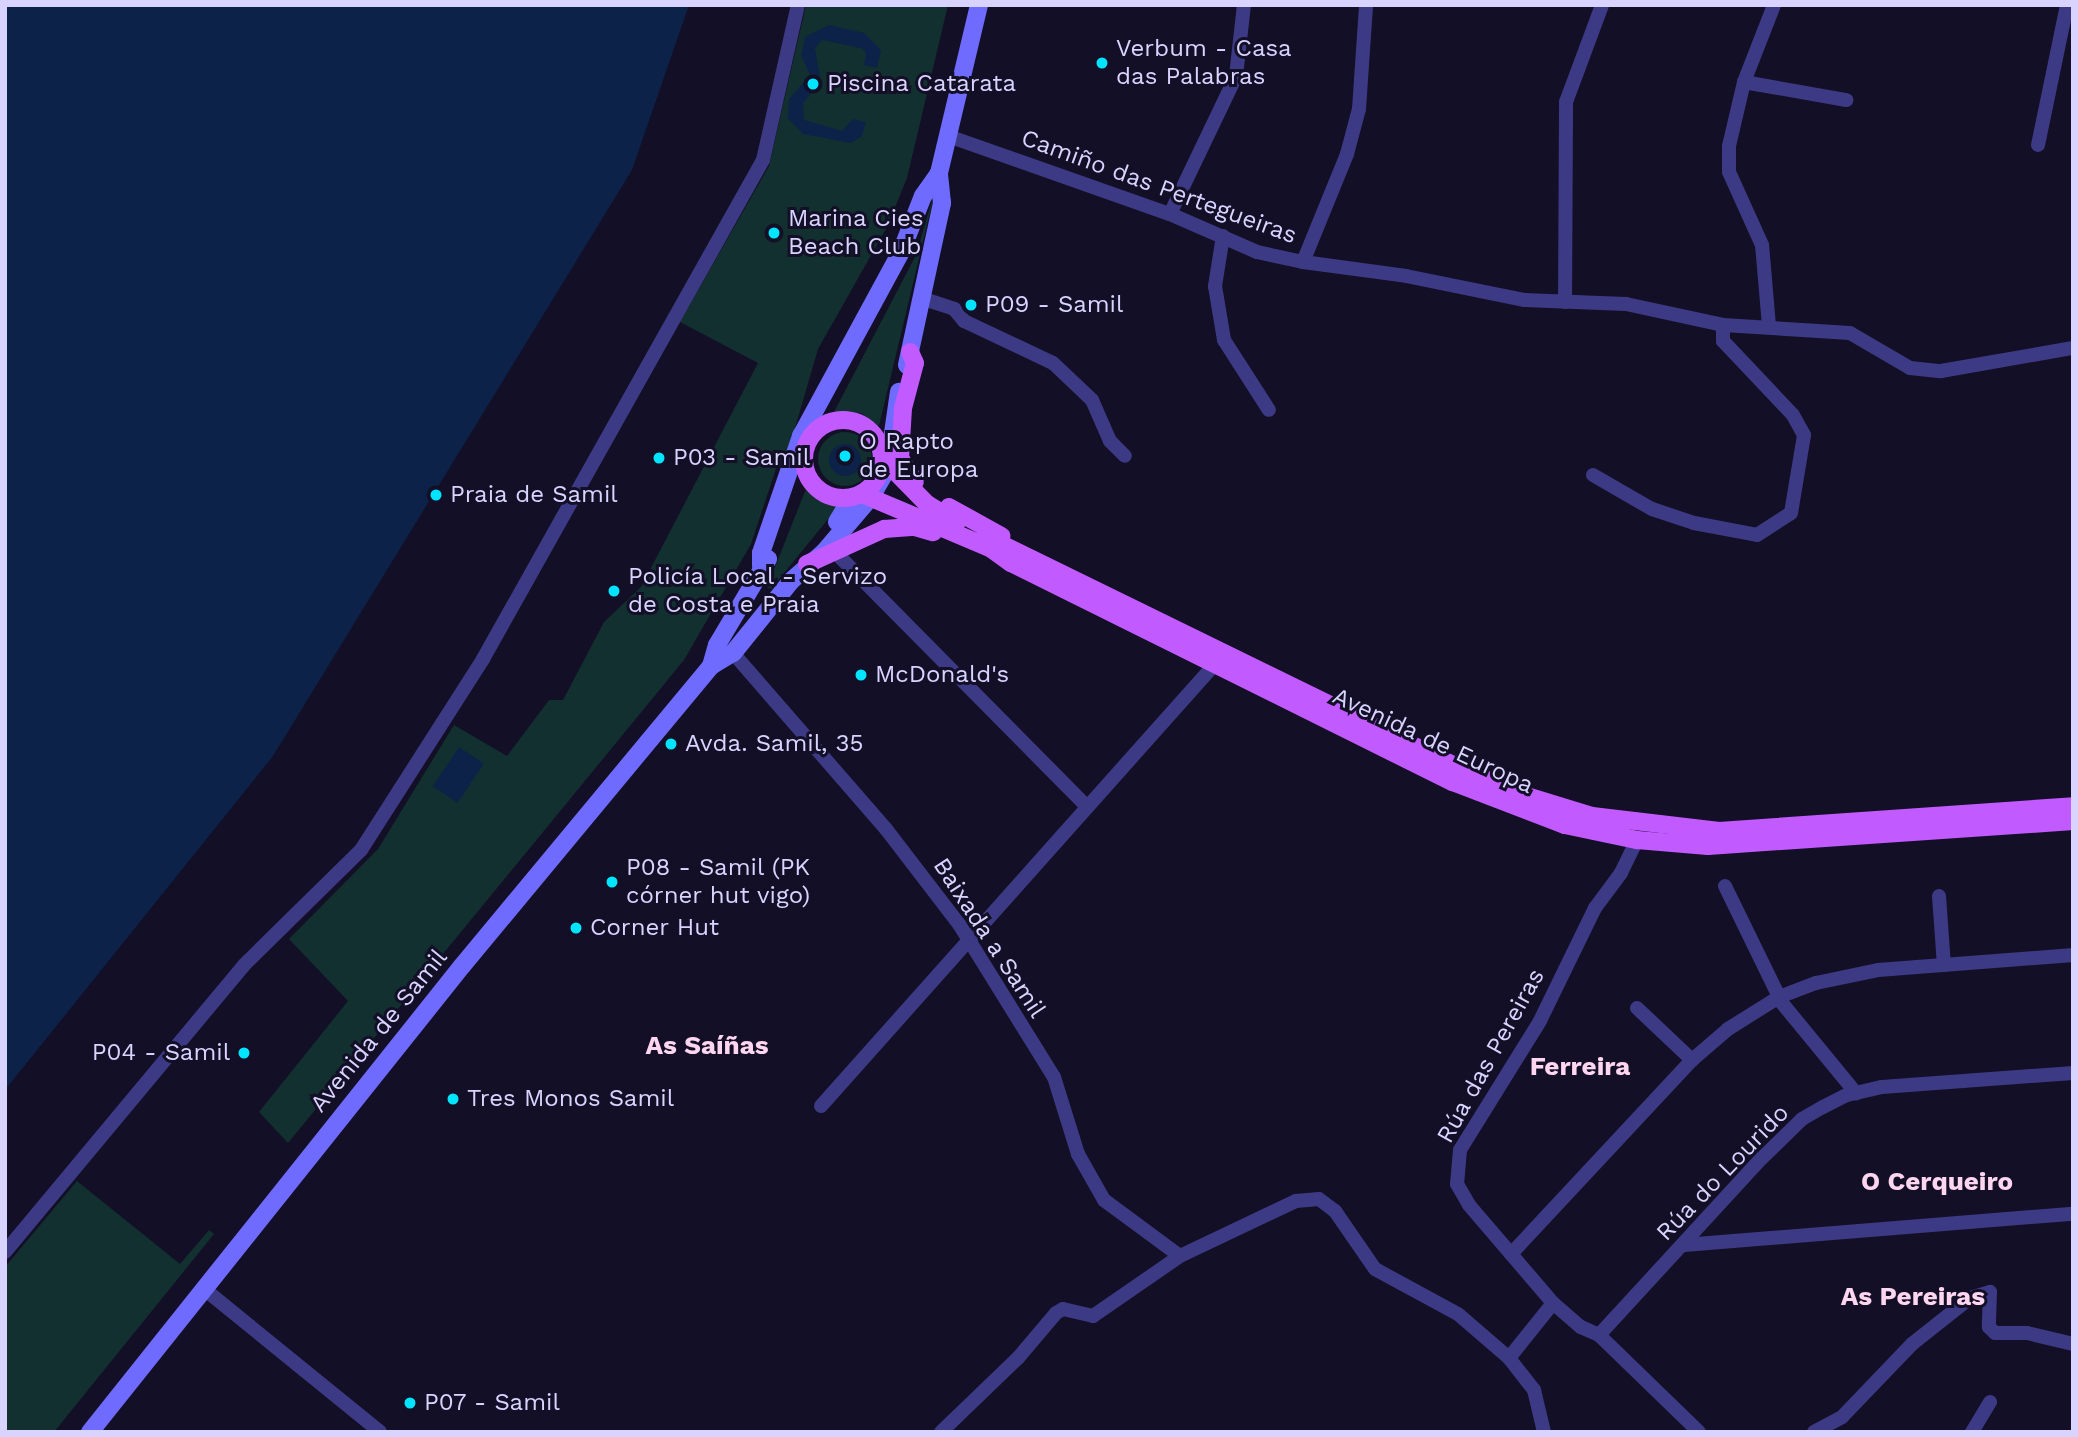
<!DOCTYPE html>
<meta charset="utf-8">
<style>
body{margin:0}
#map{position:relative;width:2078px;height:1437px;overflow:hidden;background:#130f26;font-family:"Work Sans",sans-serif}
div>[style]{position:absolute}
.green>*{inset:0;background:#12302f}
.round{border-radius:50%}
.water>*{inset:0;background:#0c2248;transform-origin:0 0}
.street>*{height:14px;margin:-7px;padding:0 7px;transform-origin:7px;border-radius:7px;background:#3d3a85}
.secondary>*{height:18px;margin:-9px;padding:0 9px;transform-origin:9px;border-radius:9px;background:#6f6bff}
.primary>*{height:18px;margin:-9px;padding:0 9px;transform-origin:9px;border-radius:9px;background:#c25bff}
.primary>.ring{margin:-9px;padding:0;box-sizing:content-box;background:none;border:18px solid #c25bff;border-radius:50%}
.dots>*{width:19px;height:19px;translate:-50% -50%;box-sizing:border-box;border:4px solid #130f26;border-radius:50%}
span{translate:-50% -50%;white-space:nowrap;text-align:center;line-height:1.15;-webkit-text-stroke:6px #130f26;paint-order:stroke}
.poi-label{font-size:24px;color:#d9d4ff}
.left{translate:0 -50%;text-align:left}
.right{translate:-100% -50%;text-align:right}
.street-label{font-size:24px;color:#d9d4ff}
.neighbourhood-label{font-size:26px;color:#ffd6f0;font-weight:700}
.frame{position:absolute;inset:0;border:7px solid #d9d4ff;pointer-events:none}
</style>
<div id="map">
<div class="green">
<div style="clip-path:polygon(806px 5px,948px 5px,907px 178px,887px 227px,818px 349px,784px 466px,777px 466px,751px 544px,684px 660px,288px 1143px,259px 1112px,348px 1001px,289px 939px,378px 849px,454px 725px,507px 756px,549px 700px,563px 700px,604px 622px,641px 587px,758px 363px,680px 322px,769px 166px)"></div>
<div style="clip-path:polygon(937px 183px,879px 426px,861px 413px,834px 412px,916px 255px)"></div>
<div class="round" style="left:818px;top:432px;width:54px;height:54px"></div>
<div style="clip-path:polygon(806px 489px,838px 507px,771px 589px,767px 587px)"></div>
<div style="clip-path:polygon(77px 1181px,180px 1264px,209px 1230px,214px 1234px,54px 1432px,5px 1432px,5px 1267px)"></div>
</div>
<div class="water">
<div style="clip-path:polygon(5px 5px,689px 5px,632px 170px,273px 756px,5px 1090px)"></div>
<div style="clip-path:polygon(829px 25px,864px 33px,881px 50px,877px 68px,864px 65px,866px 52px,861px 48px,822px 40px,815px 49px,821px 83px,803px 103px,804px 120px,842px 131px,853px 119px,866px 122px,862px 136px,851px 143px,803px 134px,788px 118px,789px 99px,810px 75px,801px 55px,805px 37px)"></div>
<div class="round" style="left:829px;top:444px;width:32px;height:32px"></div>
<div style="left:459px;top:747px;width:30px;height:47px;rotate:34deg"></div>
</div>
<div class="street">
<div style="left:1744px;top:82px;width:83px;rotate:-68.7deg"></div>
<div style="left:948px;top:136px;width:235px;rotate:19.4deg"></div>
<div style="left:1170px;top:214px;width:95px;rotate:23.6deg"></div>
<div style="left:1257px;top:252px;width:47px;rotate:12.3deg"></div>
<div style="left:1303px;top:262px;width:104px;rotate:7.7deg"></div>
<div style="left:1406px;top:276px;width:120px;rotate:11.5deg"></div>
<div style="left:1524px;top:300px;width:102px;rotate:2.2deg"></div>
<div style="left:1626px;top:304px;width:99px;rotate:12.2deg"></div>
<div style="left:1723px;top:325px;width:127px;rotate:3.6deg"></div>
<div style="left:1850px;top:333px;width:69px;rotate:30.3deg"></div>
<div style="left:1910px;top:368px;width:31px;rotate:6deg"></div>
<div style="left:1941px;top:371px;width:134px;rotate:-9.9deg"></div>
<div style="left:2038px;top:145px;width:143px;rotate:-78.3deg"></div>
<div style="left:1170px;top:214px;width:153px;rotate:-64.4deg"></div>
<div style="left:1236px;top:76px;width:71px;rotate:-83.6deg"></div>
<div style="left:1223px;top:236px;width:51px;rotate:99.1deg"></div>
<div style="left:1215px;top:286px;width:55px;rotate:80.5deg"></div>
<div style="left:1224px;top:340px;width:83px;rotate:57.3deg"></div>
<div style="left:1303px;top:262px;width:117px;rotate:-67.8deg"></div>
<div style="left:1347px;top:154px;width:47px;rotate:-75.1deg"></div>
<div style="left:1359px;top:109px;width:104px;rotate:-86.1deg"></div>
<div style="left:924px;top:299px;width:32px;rotate:18deg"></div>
<div style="left:954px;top:309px;width:16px;rotate:50deg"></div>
<div style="left:964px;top:321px;width:98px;rotate:25.3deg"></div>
<div style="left:1053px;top:363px;width:54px;rotate:43.5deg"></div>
<div style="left:1092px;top:400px;width:45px;rotate:66.3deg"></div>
<div style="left:1110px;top:441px;width:21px;rotate:45deg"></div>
<div style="left:1565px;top:302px;width:200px;rotate:-89.7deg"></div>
<div style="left:1566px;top:102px;width:103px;rotate:-69.6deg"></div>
<div style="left:1769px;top:326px;width:81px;rotate:-94.9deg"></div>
<div style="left:1762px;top:245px;width:80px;rotate:-114.3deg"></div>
<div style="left:1729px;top:172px;width:26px;rotate:-90deg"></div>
<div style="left:1729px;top:146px;width:66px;rotate:-76.8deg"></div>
<div style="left:1744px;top:82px;width:104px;rotate:10deg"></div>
<div style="left:1593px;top:475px;width:68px;rotate:30deg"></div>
<div style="left:1652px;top:509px;width:44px;rotate:18.4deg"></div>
<div style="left:1694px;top:523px;width:64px;rotate:10.8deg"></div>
<div style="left:1757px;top:535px;width:40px;rotate:-32.9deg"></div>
<div style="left:1791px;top:513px;width:79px;rotate:-80.5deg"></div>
<div style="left:1804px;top:435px;width:23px;rotate:-119deg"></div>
<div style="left:1793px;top:415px;width:102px;rotate:-133.4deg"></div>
<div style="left:1723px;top:341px;width:16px;rotate:-90deg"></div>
<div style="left:836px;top:553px;width:354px;rotate:45.3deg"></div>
<div style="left:733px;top:653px;width:233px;rotate:49deg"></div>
<div style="left:886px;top:829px;width:120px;rotate:52.5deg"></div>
<div style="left:959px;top:924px;width:180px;rotate:58.2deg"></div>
<div style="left:1054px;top:1077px;width:81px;rotate:72.7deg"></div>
<div style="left:1078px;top:1154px;width:53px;rotate:60.5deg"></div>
<div style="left:1104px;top:1200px;width:94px;rotate:36.4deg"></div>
<div style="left:1180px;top:1256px;width:128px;rotate:-25.4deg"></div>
<div style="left:1296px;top:1201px;width:23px;rotate:-5deg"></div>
<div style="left:1319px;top:1199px;width:20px;rotate:37deg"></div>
<div style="left:1335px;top:1211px;width:70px;rotate:55.4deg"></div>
<div style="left:1375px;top:1269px;width:94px;rotate:28.5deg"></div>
<div style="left:1458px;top:1314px;width:67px;rotate:40.8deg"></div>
<div style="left:1509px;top:1358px;width:41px;rotate:52deg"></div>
<div style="left:1534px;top:1390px;width:43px;rotate:76.6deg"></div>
<div style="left:1637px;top:840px;width:37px;rotate:116deg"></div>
<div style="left:1621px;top:873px;width:44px;rotate:126.6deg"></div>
<div style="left:1595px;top:908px;width:126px;rotate:116deg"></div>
<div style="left:1540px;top:1021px;width:152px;rotate:121.8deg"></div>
<div style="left:1460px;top:1150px;width:34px;rotate:95deg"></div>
<div style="left:1457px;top:1184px;width:24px;rotate:60deg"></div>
<div style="left:1469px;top:1205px;width:129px;rotate:49.4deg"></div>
<div style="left:1553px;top:1303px;width:37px;rotate:41deg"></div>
<div style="left:1581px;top:1327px;width:20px;rotate:24deg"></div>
<div style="left:1599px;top:1335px;width:139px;rotate:44.1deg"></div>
<div style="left:1725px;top:886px;width:130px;rotate:64deg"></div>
<div style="left:1782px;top:1003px;width:117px;rotate:50.6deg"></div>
<div style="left:1939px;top:896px;width:69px;rotate:85.9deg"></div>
<div style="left:1637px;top:1008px;width:76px;rotate:43.4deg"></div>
<div style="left:821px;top:1106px;width:592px;rotate:-48.29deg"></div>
<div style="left:1684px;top:1245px;width:390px;rotate:-4.6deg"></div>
<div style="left:5px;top:1252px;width:373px;rotate:-50.2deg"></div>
<div style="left:244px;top:965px;width:164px;rotate:-44.5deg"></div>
<div style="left:361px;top:850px;width:227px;rotate:-57.4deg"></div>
<div style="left:483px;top:659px;width:572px;rotate:-60.7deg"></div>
<div style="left:763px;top:160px;width:159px;rotate:-77.3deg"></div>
<div style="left:1511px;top:1254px;width:265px;rotate:-47deg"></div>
<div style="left:1692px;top:1060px;width:48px;rotate:-40.7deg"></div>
<div style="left:1728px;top:1029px;width:60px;rotate:-32.1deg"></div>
<div style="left:1779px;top:997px;width:40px;rotate:-21deg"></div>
<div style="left:1816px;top:983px;width:63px;rotate:-11.8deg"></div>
<div style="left:1878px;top:970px;width:196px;rotate:-4.4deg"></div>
<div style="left:203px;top:1288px;width:228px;rotate:39.1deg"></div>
<div style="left:1599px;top:1335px;width:239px;rotate:-47.4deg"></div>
<div style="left:1761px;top:1159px;width:57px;rotate:-44.3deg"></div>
<div style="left:1802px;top:1119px;width:24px;rotate:-30deg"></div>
<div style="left:1823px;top:1107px;width:27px;rotate:-27deg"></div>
<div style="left:1847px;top:1095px;width:36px;rotate:-13deg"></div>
<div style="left:1882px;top:1087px;width:192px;rotate:-4.2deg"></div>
<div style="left:1509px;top:1358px;width:70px;rotate:-51.3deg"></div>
<div style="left:941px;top:1432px;width:107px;rotate:-43.9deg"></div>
<div style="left:1018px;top:1358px;width:59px;rotate:-49.8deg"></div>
<div style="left:1056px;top:1313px;width:8px;rotate:-30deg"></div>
<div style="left:1063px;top:1309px;width:31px;rotate:13deg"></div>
<div style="left:1093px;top:1316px;width:106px;rotate:-34.6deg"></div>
<div style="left:1814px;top:1432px;width:32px;rotate:-28deg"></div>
<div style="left:1842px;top:1417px;width:101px;rotate:-46.2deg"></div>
<div style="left:1912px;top:1344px;width:74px;rotate:-38.4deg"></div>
<div style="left:1970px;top:1298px;width:21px;rotate:-17deg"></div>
<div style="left:1990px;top:1292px;width:35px;rotate:92deg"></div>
<div style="left:1989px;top:1327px;width:8px;rotate:45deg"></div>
<div style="left:1995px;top:1333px;width:32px"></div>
<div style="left:2027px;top:1333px;width:47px;rotate:13.4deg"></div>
<div style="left:1972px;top:1432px;width:35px;rotate:-59deg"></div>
</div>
<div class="secondary">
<div style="left:907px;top:365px;width:166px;rotate:-77.8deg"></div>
<div style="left:942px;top:203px;width:30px;rotate:-96deg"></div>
<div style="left:837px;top:522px;width:29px;rotate:-59deg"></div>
<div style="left:761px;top:566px;width:13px;rotate:-90deg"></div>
<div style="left:761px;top:553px;width:124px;rotate:-71.1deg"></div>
<div style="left:801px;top:436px;width:209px;rotate:-61.5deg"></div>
<div style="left:901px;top:252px;width:60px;rotate:-68.6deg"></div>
<div style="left:923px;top:196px;width:28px;rotate:-55deg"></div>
<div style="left:939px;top:173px;width:173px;rotate:-76.6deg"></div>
<div style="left:711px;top:666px;width:22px;rotate:-74deg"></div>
<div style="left:717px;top:645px;width:100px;rotate:-59.3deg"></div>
<div style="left:90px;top:1432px;width:596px;rotate:-51.4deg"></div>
<div style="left:462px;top:966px;width:390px;rotate:-50.3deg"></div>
<div style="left:711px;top:666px;width:26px;rotate:-31deg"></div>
<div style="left:733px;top:653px;width:92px;rotate:-51.1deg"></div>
<div style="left:791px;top:581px;width:44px;rotate:-41.3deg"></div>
<div style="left:824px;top:552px;width:72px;rotate:-49.5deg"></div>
<div style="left:871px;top:497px;width:34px;rotate:-60deg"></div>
<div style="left:888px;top:467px;width:76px;rotate:-81.7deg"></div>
</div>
<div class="primary">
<div style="left:910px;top:352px;width:12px;rotate:66deg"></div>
<div style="left:915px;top:363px;width:47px;rotate:104.9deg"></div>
<div style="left:903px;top:408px;width:50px;rotate:93.4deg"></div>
<div style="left:900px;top:458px;width:28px;rotate:58deg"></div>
<div class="ring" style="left:804px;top:420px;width:60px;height:60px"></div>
<div style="left:883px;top:459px;width:63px;rotate:45.6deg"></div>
<div style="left:927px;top:504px;width:35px;rotate:31deg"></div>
<div style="left:862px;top:494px;width:139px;rotate:22.9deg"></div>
<div style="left:990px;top:548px;width:26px;rotate:36deg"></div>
<div style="left:1011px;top:563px;width:493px;rotate:26.4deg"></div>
<div style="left:1453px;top:782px;width:120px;rotate:21deg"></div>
<div style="left:1565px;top:825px;width:74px;rotate:11.8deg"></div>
<div style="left:1637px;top:840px;width:71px;rotate:4.8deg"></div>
<div style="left:1708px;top:846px;width:366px;rotate:-3.9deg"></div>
<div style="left:949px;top:507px;width:60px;rotate:29.1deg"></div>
<div style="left:985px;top:536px;width:523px;rotate:26.08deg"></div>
<div style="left:1455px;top:766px;width:68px;rotate:23.5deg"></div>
<div style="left:1517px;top:793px;width:78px;rotate:17deg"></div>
<div style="left:1592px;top:816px;width:128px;rotate:6.7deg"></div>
<div style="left:1719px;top:831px;width:355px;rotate:-4deg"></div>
<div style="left:807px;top:564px;width:85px;rotate:-24.4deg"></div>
<div style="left:884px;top:529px;width:31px;rotate:-4deg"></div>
<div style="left:915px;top:527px;width:19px;rotate:16deg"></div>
</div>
<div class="dots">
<div style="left:1102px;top:63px;background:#00e5ff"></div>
<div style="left:813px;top:84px;background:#00e5ff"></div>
<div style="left:774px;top:233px;background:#00e5ff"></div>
<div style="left:971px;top:305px;background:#00e5ff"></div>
<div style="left:845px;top:456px;background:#00e5ff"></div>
<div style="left:659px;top:458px;background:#00e5ff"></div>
<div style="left:436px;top:495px;background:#00e5ff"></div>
<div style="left:614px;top:591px;background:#00e5ff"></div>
<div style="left:861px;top:675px;background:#00e5ff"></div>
<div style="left:671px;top:744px;background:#00e5ff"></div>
<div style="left:612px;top:882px;background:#00e5ff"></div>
<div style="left:576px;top:928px;background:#00e5ff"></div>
<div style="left:244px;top:1053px;background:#00e5ff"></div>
<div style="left:453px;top:1099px;background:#00e5ff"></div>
<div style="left:410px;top:1403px;background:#00e5ff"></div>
</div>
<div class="poi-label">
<span class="left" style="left:1116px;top:63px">Verbum - Casa<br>das Palabras</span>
<span class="left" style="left:827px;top:84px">Piscina Catarata</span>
<span class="left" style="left:788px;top:233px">Marina Cies<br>Beach Club</span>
<span class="left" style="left:985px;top:305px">P09 - Samil</span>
<span class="left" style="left:859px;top:456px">O Rapto<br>de Europa</span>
<span class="left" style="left:673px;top:458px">P03 - Samil</span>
<span class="left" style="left:450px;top:495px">Praia de Samil</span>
<span class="left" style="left:628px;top:591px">Policía Local - Servizo<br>de Costa e Praia</span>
<span class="left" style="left:875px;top:675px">McDonald's</span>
<span class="left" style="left:685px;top:744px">Avda. Samil, 35</span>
<span class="left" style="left:626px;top:882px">P08 - Samil (PK<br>córner hut vigo)</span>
<span class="left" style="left:590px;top:928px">Corner Hut</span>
<span class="right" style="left:230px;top:1053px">P04 - Samil</span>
<span class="left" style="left:467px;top:1099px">Tres Monos Samil</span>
<span class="left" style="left:424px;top:1403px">P07 - Samil</span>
</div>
<div class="street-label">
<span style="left:1159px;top:187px;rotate:20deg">Camiño das Pertegueiras</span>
<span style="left:1433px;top:741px;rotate:25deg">Avenida de Europa</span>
<span style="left:989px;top:938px;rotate:57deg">Baixada a Samil</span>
<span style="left:379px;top:1031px;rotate:-51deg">Avenida de Samil</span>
<span style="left:1491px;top:1056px;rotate:-61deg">Rúa das Pereiras</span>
<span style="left:1723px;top:1173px;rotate:-46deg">Rúa do Lourido</span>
</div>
<div class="neighbourhood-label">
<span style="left:707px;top:1046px">As Saíñas</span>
<span style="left:1580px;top:1067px">Ferreira</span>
<span style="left:1937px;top:1182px">O Cerqueiro</span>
<span style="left:1913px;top:1297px">As Pereiras</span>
</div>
<div class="frame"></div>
</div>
